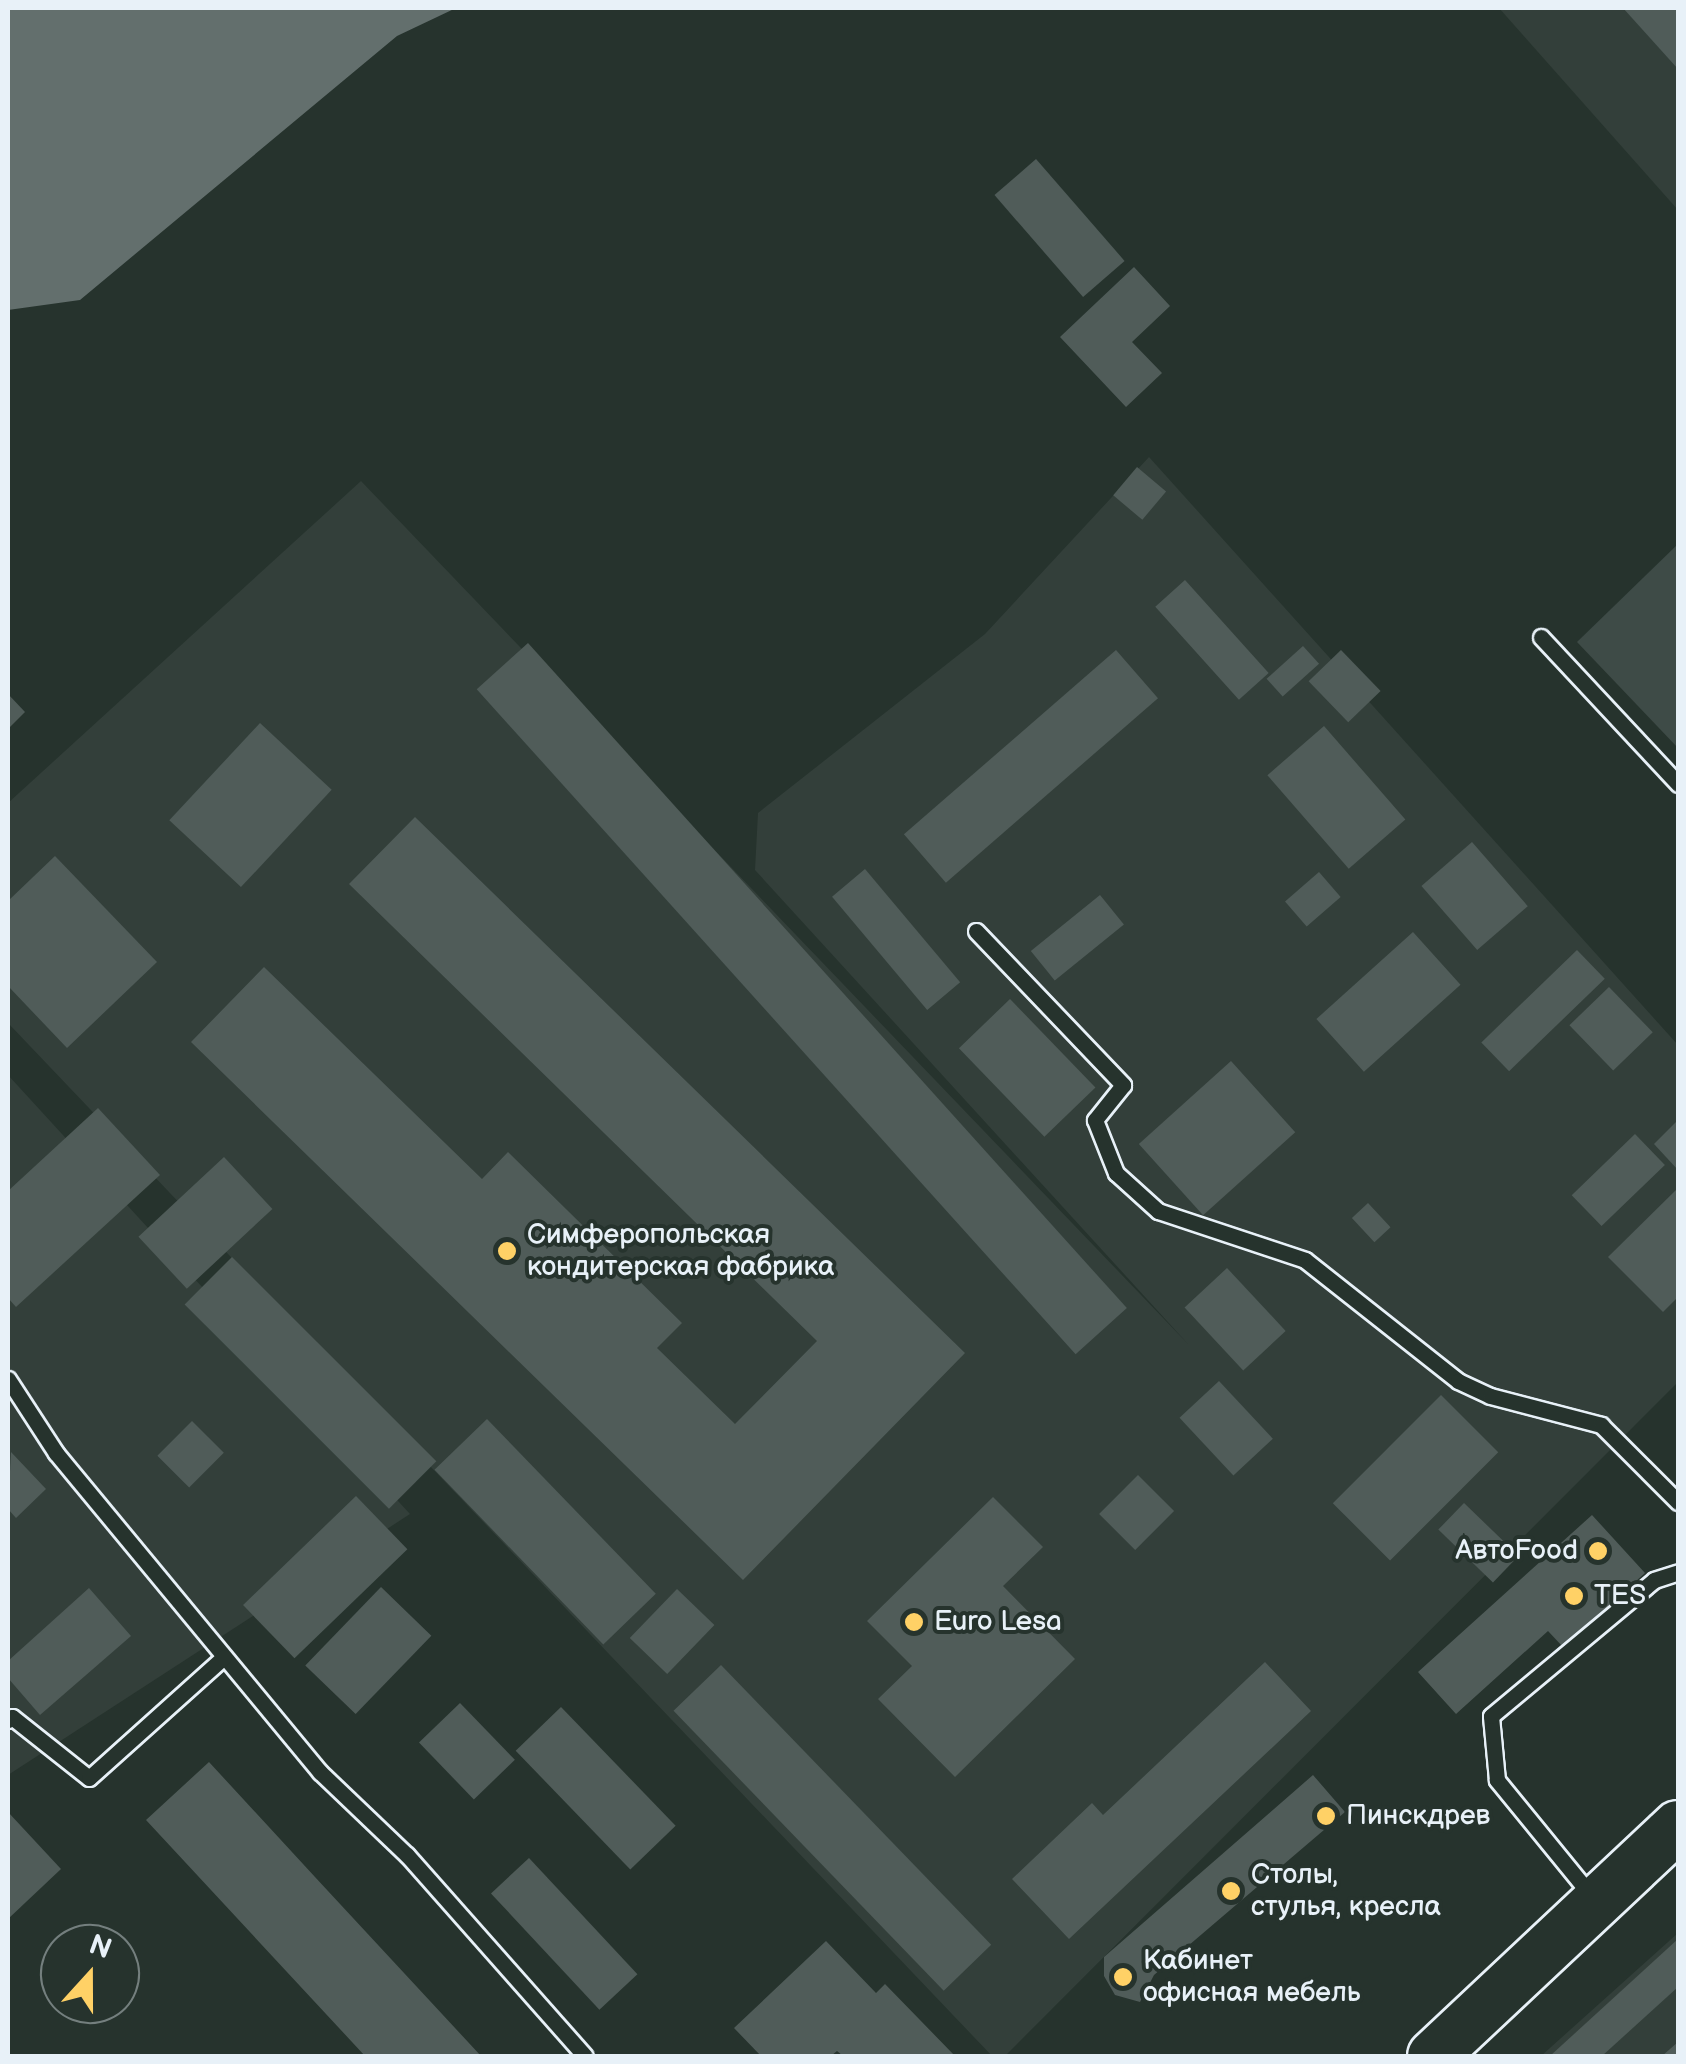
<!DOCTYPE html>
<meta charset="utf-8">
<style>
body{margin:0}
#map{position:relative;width:1686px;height:2064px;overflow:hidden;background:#26332d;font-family:"Balsamiq Sans",sans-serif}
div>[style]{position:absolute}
.built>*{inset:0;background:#333f3a}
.green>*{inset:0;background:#3e4b47}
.water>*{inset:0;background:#636f6d}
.building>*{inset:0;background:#505c59;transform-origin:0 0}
.roads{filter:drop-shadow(2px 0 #e8f1f8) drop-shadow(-2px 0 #e8f1f8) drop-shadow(0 2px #e8f1f8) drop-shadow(0 -2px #e8f1f8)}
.service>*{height:15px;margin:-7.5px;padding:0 7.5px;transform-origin:7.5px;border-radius:7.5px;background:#26332d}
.primary>*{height:50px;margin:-25px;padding:0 25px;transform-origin:25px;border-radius:25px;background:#26332d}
.dots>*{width:28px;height:28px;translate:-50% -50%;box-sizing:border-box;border:5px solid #26332d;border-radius:50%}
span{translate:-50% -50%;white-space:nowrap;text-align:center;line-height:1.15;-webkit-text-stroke:8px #26332d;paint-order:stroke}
.poi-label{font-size:28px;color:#e8f1f8}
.left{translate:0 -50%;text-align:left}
.right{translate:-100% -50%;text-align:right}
.frame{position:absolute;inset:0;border:10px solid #e8f1f8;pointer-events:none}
.north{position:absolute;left:40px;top:1924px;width:100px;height:100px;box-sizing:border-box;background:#26332d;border:2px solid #747f7e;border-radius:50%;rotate:21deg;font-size:28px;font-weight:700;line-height:40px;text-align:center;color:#e8f1f8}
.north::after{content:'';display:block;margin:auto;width:35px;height:45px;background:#ffd166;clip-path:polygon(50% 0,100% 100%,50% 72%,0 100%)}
</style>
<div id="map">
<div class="built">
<div style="clip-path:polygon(1499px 8px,1678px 8px,1678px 210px)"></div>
<div style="clip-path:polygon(1149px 457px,1678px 1045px,1678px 1382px,1005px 2056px,992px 2056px,8px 1023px,8px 803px,361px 481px,1188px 1344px,755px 870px,758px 813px,985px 634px)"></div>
<div style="clip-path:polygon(8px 1075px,410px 1514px,8px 1775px)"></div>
<div style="clip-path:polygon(1678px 1933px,1678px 2056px,1541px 2056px)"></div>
</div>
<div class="green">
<div style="clip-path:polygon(1678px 544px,1678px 748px,1577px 642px)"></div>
</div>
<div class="water">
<div style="clip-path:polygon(8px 8px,456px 8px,397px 36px,80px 300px,8px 310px)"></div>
</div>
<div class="building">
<div style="clip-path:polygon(1623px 8px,1678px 8px,1678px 69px)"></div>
<div style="left:1036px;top:159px;width:135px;height:55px;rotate:49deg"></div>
<div style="clip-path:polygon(1134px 267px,1170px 306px,1132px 342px,1162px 373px,1126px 407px,1060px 337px)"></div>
<div style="left:1137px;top:467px;width:38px;height:37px;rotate:40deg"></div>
<div style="left:1185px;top:580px;width:125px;height:40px;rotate:48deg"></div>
<div style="left:528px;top:643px;width:895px;height:69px;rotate:48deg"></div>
<div style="left:1303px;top:646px;width:24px;height:49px;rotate:48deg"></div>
<div style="left:1116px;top:650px;width:64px;height:281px;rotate:49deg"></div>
<div style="left:1341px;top:650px;width:57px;height:45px;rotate:46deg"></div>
<div style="clip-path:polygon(8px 694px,25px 712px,8px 729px)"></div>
<div style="left:260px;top:723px;width:98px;height:133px;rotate:43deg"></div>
<div style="left:1324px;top:726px;width:124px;height:75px;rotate:49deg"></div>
<div style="clip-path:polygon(415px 817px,965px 1353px,743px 1580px,191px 1042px,264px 967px,482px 1179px,508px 1152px,682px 1323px,657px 1348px,735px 1424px,817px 1341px,349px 884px)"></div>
<div style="left:1472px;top:842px;width:85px;height:67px;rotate:49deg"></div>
<div style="clip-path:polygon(55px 856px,157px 962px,67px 1048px,8px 986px,8px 901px)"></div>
<div style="left:865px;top:869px;width:148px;height:43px;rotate:50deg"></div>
<div style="left:1319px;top:872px;width:33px;height:45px;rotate:49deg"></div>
<div style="left:1100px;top:895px;width:38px;height:89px;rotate:51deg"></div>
<div style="left:1413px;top:932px;width:71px;height:130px;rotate:48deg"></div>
<div style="left:1577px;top:950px;width:40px;height:133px;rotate:46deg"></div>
<div style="left:1609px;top:987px;width:63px;height:55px;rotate:46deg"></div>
<div style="left:1010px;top:999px;width:123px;height:71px;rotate:46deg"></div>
<div style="left:1231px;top:1061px;width:96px;height:124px;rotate:48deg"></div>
<div style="clip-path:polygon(98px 1108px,160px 1175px,16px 1307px,8px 1298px,8px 1191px)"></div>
<div style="clip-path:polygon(1678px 1120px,1678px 1170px,1654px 1144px)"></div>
<div style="left:1635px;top:1134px;width:43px;height:88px;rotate:46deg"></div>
<div style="left:224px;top:1157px;width:71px;height:117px;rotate:47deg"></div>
<div style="clip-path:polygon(1678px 1188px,1678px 1297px,1663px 1312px,1608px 1257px)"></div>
<div style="left:1368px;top:1203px;width:33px;height:22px;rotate:47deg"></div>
<div style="left:232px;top:1257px;width:289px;height:67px;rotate:45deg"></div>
<div style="left:1227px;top:1268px;width:86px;height:58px;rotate:47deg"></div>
<div style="left:1219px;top:1381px;width:79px;height:54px;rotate:47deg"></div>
<div style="left:1441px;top:1395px;width:81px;height:153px;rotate:45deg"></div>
<div style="left:487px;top:1419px;width:243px;height:73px;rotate:46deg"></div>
<div style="left:192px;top:1421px;width:45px;height:49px;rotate:45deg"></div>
<div style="clip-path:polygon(11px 1452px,46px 1489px,16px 1518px,8px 1509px)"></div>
<div style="left:1138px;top:1475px;width:51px;height:55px;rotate:45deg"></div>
<div style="left:356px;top:1496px;width:74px;height:157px;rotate:46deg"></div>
<div style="clip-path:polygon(993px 1497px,1043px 1547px,1003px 1586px,1075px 1659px,955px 1777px,878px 1699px,912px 1666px,867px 1621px)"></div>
<div style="left:1464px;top:1503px;width:76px;height:37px;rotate:44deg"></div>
<div style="clip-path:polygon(1592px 1515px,1645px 1573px,1563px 1647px,1548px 1631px,1456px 1714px,1418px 1672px)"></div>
<div style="left:381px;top:1587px;width:70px;height:109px;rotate:44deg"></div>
<div style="clip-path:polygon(89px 1588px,131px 1636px,40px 1715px,8px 1678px,8px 1661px)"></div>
<div style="left:677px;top:1589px;width:52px;height:68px;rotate:44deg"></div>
<div style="clip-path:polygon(1265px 1662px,1311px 1711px,1069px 1939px,1012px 1879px,1092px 1803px,1103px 1815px)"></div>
<div style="left:721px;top:1665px;width:389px;height:66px;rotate:46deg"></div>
<div style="left:460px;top:1703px;width:79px;height:57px;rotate:46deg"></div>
<div style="left:561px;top:1707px;width:165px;height:63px;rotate:46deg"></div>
<div style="clip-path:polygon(209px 1762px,315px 1877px,481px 2056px,365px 2056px,146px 1820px)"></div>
<div style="clip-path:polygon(1313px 1775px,1345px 1812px,1154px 1975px,1140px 2002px,1115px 1995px,1104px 1976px,1104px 1957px)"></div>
<div style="clip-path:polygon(8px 1812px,61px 1869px,8px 1919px)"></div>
<div style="left:529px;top:1858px;width:159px;height:52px;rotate:47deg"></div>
<div style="clip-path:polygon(1678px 1939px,1678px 1987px,1602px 2056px,1550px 2056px)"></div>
<div style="clip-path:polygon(826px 1941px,876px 1993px,885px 1984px,955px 2056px,843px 2056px,837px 2051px,831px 2056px,761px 2056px,734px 2028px)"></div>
<div style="clip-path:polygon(1678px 2042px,1678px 2056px,1662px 2056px)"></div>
</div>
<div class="roads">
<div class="service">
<div style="left:1541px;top:637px;width:201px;rotate:47deg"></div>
<div style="left:976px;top:931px;width:213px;rotate:46.3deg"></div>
<div style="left:1123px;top:1085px;width:45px;rotate:128.7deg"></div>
<div style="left:1095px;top:1120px;width:57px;rotate:68.4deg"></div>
<div style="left:1116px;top:1173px;width:57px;rotate:42.1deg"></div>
<div style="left:1158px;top:1211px;width:155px;rotate:18.4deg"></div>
<div style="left:1305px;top:1260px;width:195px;rotate:38.3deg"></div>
<div style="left:1458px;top:1381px;width:35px;rotate:25deg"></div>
<div style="left:1490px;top:1396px;width:115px;rotate:14.6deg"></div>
<div style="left:1601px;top:1425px;width:109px;rotate:45deg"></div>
<div style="left:8px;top:1379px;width:88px;rotate:57deg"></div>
<div style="left:56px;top:1453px;width:414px;rotate:50.4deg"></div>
<div style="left:320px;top:1772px;width:120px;rotate:43.7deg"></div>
<div style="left:407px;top:1855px;width:268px;rotate:48.5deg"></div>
<div style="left:8px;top:1720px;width:5px;rotate:-37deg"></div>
<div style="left:12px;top:1717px;width:98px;rotate:38.4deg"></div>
<div style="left:89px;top:1778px;width:181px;rotate:-41.9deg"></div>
<div style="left:1594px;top:1899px;width:154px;rotate:-129.2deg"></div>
<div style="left:1497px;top:1780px;width:64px;rotate:-95.4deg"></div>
<div style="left:1491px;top:1716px;width:212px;rotate:-39.8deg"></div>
<div style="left:1654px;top:1580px;width:25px;rotate:-18deg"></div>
</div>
<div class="primary">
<div style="left:1433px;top:2056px;width:336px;rotate:-43.2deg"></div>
</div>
</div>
<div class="dots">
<div style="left:507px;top:1251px;background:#ffd166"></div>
<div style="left:1598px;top:1551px;background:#ffd166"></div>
<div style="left:1574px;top:1596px;background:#ffd166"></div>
<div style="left:914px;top:1622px;background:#ffd166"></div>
<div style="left:1326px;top:1816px;background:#ffd166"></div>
<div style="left:1231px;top:1891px;background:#ffd166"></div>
<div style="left:1123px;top:1977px;background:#ffd166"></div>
</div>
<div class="poi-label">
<span class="left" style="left:527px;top:1251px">Симферопольская<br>кондитерская фабрика</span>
<span class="right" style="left:1578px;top:1551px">АвтоFood</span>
<span class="left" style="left:1594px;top:1596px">TES</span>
<span class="left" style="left:934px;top:1622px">Euro Lesa</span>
<span class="left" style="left:1346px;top:1816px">Пинскдрев</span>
<span class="left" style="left:1251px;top:1891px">Столы,<br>стулья, кресла</span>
<span class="left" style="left:1143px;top:1977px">Кабинет<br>офисная мебель</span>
</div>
<div class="frame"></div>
<div class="north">N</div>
</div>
